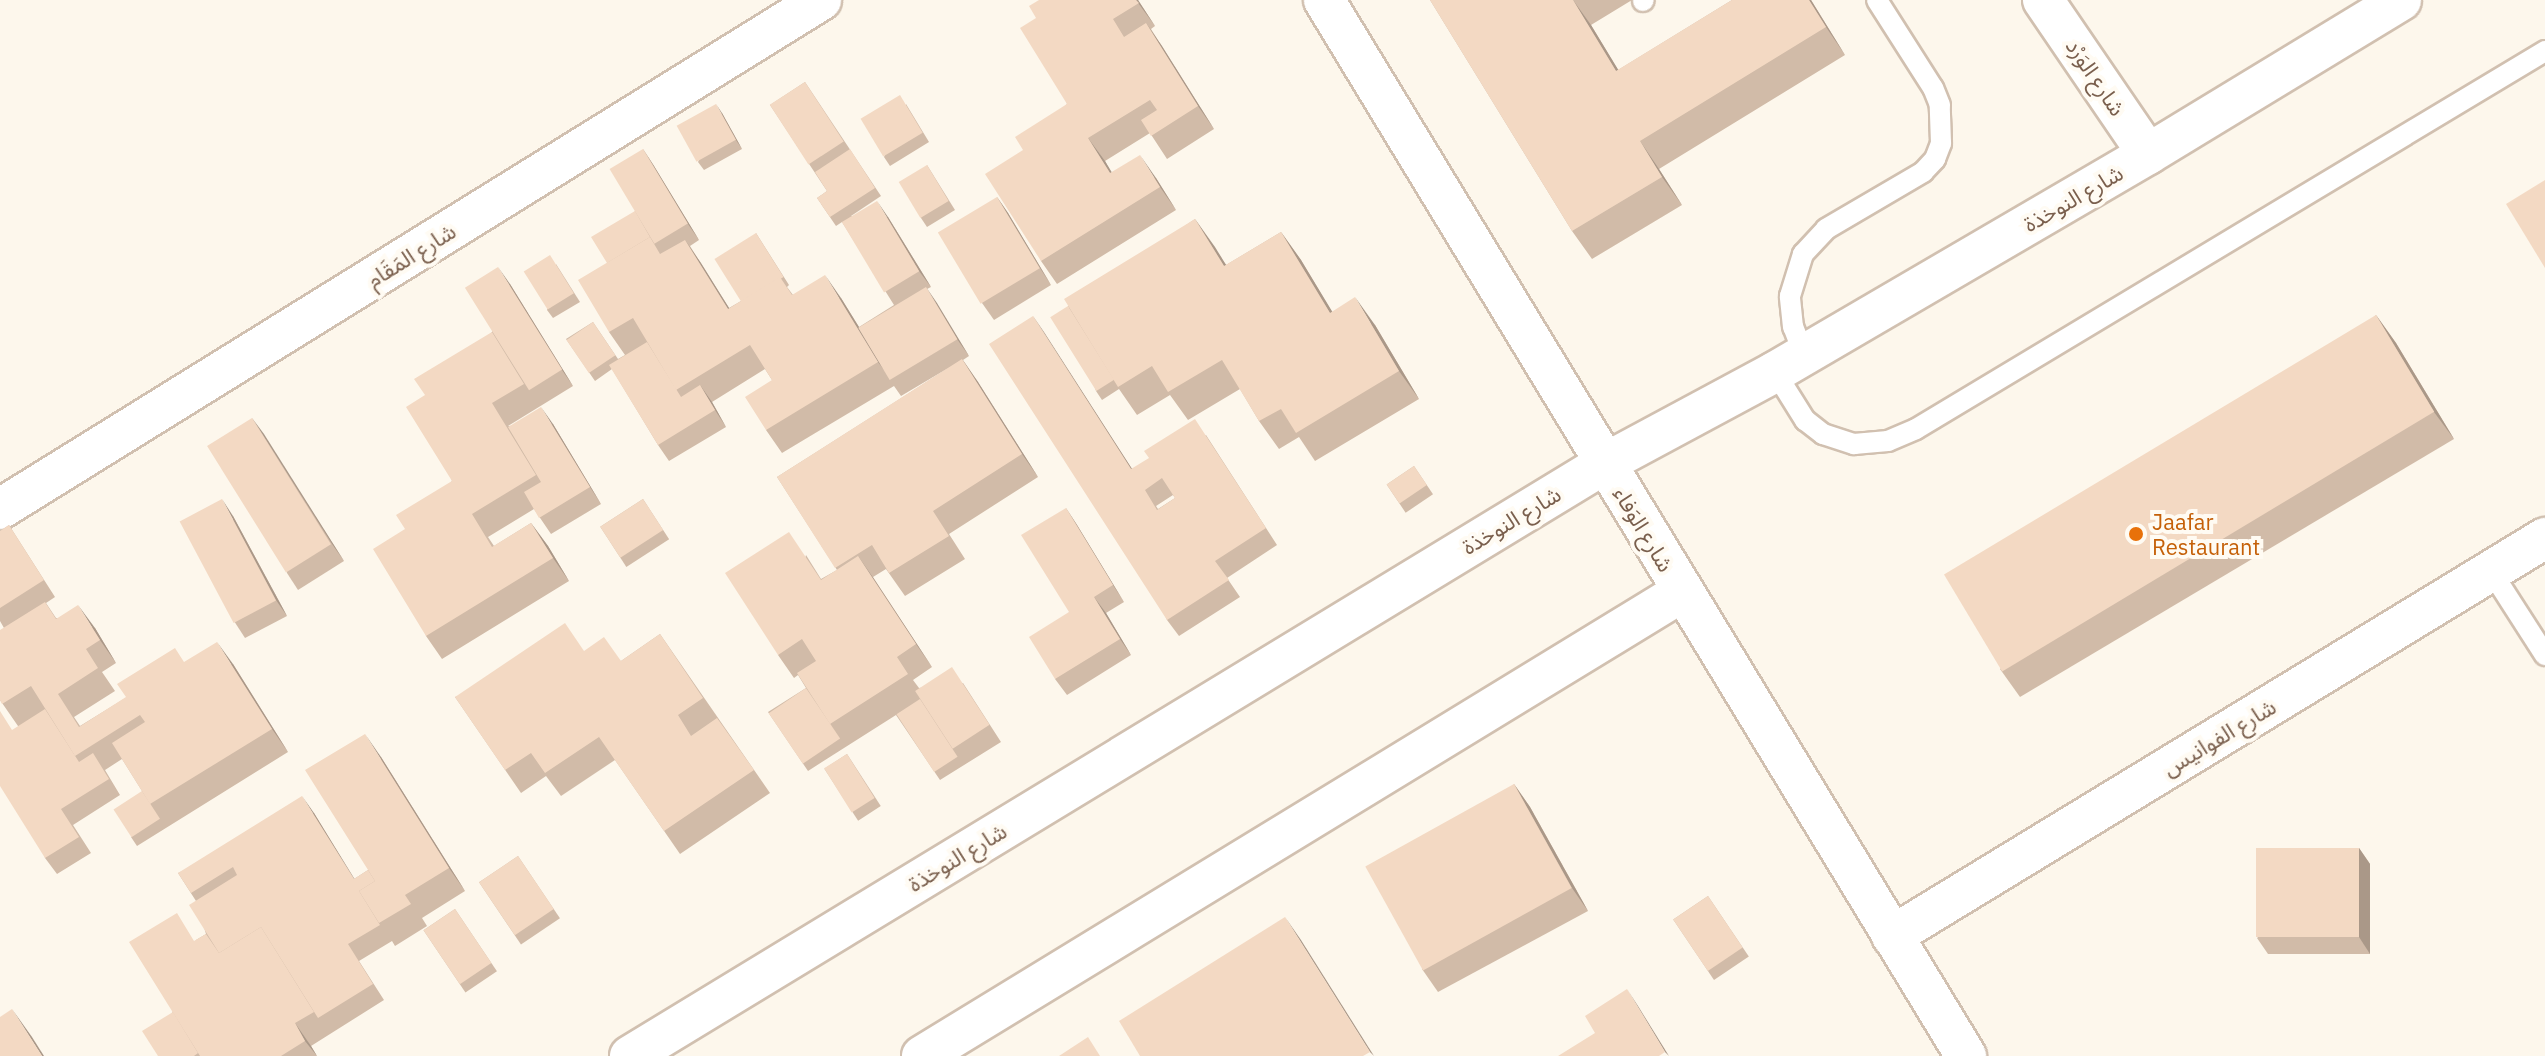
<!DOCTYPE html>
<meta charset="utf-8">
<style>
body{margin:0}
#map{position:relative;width:2545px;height:1056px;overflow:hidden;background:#fdf7ec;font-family:"IBM Plex Sans","Noto Sans Arabic",sans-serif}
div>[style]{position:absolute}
.roads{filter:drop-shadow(2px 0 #d1c0b0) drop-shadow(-2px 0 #d1c0b0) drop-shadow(0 2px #d1c0b0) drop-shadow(0 -2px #d1c0b0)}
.lane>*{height:20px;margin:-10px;padding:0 10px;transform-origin:10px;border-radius:10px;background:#fff}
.street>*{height:40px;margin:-20px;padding:0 20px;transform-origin:20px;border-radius:20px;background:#fff}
.wall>*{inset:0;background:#d1bba8;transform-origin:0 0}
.shaded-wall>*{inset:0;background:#aa9888}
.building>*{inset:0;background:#f3d9c3;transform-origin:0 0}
.dots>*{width:22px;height:22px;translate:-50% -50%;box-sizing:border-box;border:4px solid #fffbf3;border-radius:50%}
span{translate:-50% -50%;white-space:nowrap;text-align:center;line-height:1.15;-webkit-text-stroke:8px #fffbf3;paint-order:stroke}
.street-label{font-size:22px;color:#7a5f4d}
.food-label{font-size:22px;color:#c56008}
.left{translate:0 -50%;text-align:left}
</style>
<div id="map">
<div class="roads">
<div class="lane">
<div style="left:1643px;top:1px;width:1px;rotate:-45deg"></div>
<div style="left:1804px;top:355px;width:30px;rotate:-111deg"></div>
<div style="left:1793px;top:327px;width:31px;rotate:-96deg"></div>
<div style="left:1790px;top:296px;width:44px;rotate:-72.8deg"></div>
<div style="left:1803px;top:254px;width:34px;rotate:-47deg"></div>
<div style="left:1826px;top:229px;width:113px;rotate:-30.4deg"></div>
<div style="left:1923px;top:172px;width:18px;rotate:-47deg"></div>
<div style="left:1935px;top:159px;width:17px;rotate:-69deg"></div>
<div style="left:1941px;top:143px;width:38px;rotate:-92deg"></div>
<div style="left:1940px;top:105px;width:18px;rotate:-112deg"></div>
<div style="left:1933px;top:88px;width:104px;rotate:-122.5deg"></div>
<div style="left:1775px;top:372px;width:57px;rotate:58deg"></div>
<div style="left:1805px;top:420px;width:23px;rotate:38deg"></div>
<div style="left:1823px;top:434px;width:33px;rotate:18deg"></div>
<div style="left:1854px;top:444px;width:34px;rotate:-5deg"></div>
<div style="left:1888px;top:441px;width:30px;rotate:-23deg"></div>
<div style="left:1916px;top:429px;width:734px;rotate:-31deg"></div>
<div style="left:2491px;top:571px;width:100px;rotate:57.3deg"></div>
</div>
<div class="street">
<div style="left:1324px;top:0;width:1236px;rotate:58.7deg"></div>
<div style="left:2043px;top:0;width:186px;rotate:55.7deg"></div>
<div style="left:0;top:509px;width:966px;rotate:-31.8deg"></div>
<div style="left:1892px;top:936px;width:765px;rotate:-31.36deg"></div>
<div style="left:630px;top:1056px;width:1140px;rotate:-31.29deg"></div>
<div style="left:1604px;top:464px;width:194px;rotate:-28.3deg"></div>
<div style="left:1775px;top:372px;width:432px;rotate:-30.3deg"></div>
<div style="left:2148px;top:154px;width:296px;rotate:-31.3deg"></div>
<div style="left:922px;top:1056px;width:890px;rotate:-31.41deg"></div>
</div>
</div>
<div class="wall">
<div style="clip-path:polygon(1039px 0,1138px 0,1155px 26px,1151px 29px,1214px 129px,1167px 159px,1150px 133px,1105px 161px,1111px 172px,1156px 178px,1176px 210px,1057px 284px,1041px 261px,1023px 150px,1067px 104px)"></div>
<div style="clip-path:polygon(1430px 0,1632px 0,1591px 25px,1618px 70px,1732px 0,1811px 0,1845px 55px,1659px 169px,1682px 205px,1592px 259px,1572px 231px)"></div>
<div style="clip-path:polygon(805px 82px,881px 196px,851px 216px,888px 217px,931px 287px,927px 289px,969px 356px,963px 360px,978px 382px,1038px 477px,949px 534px,965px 559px,905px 596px,886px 569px,873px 577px,932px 667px,913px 680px,919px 688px,963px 683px,1001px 742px,940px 780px,896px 715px,808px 771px,768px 712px,806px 688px,798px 675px,794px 678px,778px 655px,806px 555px,821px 579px,837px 570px,777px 477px,950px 367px,901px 396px,894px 386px,782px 453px,766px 430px,772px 380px,765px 369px,712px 402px,726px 427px,669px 461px,658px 445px,612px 369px,595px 381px,566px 339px,593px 322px,618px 359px,625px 355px,609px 332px,607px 263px,635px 211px,643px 149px,654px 166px,699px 240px,690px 246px,729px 308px,741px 301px,756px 233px,789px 285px,787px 287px,793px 295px,841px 298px,859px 327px,894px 305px,842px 222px,836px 226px,817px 198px,827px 191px,770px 105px)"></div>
<div style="clip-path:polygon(906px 104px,929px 142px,890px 166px,884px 157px)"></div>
<div style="clip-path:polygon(722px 113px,742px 149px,704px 170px,698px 162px)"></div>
<div style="clip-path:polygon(927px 165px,955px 210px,927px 227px,921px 218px)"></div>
<div style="clip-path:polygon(997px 197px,1008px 213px,1051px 285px,994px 320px,982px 303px)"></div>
<div style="clip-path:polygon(1195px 219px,1226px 265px,1281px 232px,1301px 260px,1332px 312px,1375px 325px,1419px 399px,1315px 461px,1299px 437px,1279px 449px,1259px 421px,1240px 389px,1188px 420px,1170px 395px,1137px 415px,1119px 389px,1102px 400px,1096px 391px,1068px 306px)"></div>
<div style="clip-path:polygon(556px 264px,580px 302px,553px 318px,547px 310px)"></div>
<div style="clip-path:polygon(510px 284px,573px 386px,508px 426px,553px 424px,601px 504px,551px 534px,534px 509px,488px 537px,494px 546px,531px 523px,548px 546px,569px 581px,442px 659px,426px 636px,405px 529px,452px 481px,425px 395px,492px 332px)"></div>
<div style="clip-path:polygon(2376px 315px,2396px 343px,2454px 439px,2020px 697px,2000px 669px)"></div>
<div style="clip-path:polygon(evenodd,1033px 316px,1132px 469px,1206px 435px,1277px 545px,1227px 578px,1240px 597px,1179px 636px,1167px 620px,1033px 316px,1173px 495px,1175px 498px,1158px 509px,1156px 506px,1173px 495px)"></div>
<div style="clip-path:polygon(252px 418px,344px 561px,298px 590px,287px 573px)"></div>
<div style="left:1414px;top:466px;width:34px;height:33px;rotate:56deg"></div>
<div style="left:643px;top:499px;width:48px;height:51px;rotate:57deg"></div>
<div style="clip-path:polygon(1066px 508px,1077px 525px,1124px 602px,1106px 613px,1131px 655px,1067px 695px,1055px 679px,1069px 612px)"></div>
<div style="clip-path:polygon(233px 516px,287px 616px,245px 638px,234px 621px)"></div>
<div style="clip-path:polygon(9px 525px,55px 597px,46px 603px,56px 618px,95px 628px,116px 663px,102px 672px,115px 691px,74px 717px,80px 726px,184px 662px,233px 664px,288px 752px,137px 846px,131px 837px,142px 791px,122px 759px,105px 770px,120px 795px,73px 825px,91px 853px,57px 874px,45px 858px,18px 726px,0 700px,4px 628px,0 621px,0 531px)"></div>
<div style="clip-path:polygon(660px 634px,770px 793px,680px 854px,615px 760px,561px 796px,546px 776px,521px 793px,455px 697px,584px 651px,621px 661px)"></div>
<div style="left:847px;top:754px;width:62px;height:27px;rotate:57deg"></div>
<div style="clip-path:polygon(381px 757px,465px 891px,422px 918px,427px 926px,395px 946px,392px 941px,359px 961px,384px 1000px,311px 1046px,317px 1056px,158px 1056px,196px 940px,206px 934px,196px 901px,178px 873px,314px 813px,354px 879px,368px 870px)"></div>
<div style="clip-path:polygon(1514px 784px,1530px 807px,1588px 911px,1438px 992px,1422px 969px)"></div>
<div style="clip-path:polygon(2359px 848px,2370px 864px,2370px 954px,2268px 954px,2257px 938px)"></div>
<div style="left:518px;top:856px;width:75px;height:47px;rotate:56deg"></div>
<div style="left:1708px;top:896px;width:73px;height:42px;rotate:56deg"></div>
<div style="left:455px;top:909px;width:75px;height:38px;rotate:56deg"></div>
</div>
<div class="shaded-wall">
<div style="clip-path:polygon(1136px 0,1138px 0,1155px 26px)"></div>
<div style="clip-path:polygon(1573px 0,1591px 25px,1636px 99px,1616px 71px)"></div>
<div style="clip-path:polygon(1809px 0,1811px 0,1845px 55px,1826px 27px)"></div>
<div style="clip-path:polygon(1146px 23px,1162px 46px,1214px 129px,1198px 106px)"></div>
<div style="clip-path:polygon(716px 104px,722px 113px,742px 149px,736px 140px)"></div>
<div style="clip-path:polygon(1088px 138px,1105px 161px,1126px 196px,1110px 173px)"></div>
<div style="clip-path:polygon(1640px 141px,1659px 169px,1682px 205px,1662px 177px)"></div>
<div style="clip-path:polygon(643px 149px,654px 166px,699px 240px,688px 224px)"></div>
<div style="clip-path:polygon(1140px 155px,1156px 178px,1176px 210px,1160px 187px)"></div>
<div style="clip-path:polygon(997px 197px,1008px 213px,1051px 285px,1040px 268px)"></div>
<div style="clip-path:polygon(877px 201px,888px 217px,931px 287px,919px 271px)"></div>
<div style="clip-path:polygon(1195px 219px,1215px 247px,1244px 294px,1224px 266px)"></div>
<div style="clip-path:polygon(1281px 232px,1301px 260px,1350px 341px,1330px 313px)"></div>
<div style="clip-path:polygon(685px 240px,701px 263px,744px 332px,728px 309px)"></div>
<div style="clip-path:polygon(498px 267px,510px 284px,573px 386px,562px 370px)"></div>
<div style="clip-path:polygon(825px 275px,841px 298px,891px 379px,878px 362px)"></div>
<div style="clip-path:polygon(926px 287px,937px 303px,969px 356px,957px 339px)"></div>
<div style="clip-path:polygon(1355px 297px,1375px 325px,1419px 399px,1399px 371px)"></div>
<div style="clip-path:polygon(2376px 315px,2396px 343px,2454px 439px,2434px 412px)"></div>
<div style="clip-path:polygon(1033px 316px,1044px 332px,1143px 486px,1131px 469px)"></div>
<div style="clip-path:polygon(962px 359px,978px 382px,1038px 477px,1022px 454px)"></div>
<div style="clip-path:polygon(700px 385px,712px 402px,726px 427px,715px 410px)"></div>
<div style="clip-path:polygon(541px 407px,553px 424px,601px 504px,590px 487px)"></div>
<div style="clip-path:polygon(252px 418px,264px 434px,344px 561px,332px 544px)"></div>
<div style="clip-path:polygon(222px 499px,233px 516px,287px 616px,276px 600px)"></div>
<div style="clip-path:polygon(1066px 508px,1077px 525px,1124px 602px,1113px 585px)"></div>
<div style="clip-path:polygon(531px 523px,548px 546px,569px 581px,553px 558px)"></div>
<div style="clip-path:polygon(858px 556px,874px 579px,932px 667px,916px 644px)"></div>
<div style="clip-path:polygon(1094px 597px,1106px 613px,1131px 655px,1120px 639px)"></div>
<div style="clip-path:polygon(78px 605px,95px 628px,116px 663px,100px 640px)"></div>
<div style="clip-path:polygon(217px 642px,233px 664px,288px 752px,272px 729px)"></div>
<div style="clip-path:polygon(365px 734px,381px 757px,465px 891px,449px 868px)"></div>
<div style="clip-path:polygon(1514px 784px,1530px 807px,1588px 911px,1572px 888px)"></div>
<div style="clip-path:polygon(302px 796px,314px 813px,365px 896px,354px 879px)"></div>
<div style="clip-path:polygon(2359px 848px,2370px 864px,2370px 954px,2359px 937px)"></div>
<div style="clip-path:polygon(1285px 917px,1301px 940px,1374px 1056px,1370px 1052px)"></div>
<div style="clip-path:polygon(1627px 989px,1638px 1006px,1669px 1056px,1665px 1052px)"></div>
<div style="clip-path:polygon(12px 1009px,32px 1037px,44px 1056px,42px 1056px)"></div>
<div style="clip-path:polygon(295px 1023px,311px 1046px,317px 1056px,305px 1041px)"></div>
</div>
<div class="building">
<div style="clip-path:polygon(1039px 0,1136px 0,1139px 3px,1113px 19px,1124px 37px,1146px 23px,1198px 106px,1151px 136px,1141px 120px,1157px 110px,1150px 100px,1088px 138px,1110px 173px,1140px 155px,1160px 187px,1041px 261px,985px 174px,1023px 150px,1015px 137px,1067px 104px,1020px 28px,1036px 18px,1029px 6px)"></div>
<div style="clip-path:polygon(1430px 0,1573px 0,1616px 71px,1732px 0,1809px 0,1826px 27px,1640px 141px,1662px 177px,1572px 231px)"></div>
<div style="left:805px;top:82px;width:71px;height:42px;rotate:57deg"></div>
<div style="left:900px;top:95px;width:44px;height:46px;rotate:59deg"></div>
<div style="left:716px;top:104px;width:41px;height:45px;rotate:61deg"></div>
<div style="left:643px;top:149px;width:87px;height:39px;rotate:59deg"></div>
<div style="clip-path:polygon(850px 149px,875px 188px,830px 217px,817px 198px,827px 191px,815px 172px)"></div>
<div style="left:927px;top:165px;width:42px;height:33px;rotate:59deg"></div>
<div style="clip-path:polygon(2545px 180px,2545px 268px,2506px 204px)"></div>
<div style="left:997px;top:197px;width:83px;height:69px;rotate:59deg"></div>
<div style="left:877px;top:201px;width:82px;height:41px;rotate:59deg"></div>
<div style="clip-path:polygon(635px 211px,654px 244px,650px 237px,607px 263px,591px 237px)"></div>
<div style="clip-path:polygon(1195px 219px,1224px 266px,1281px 232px,1330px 313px,1355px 297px,1399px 371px,1296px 433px,1281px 409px,1259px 421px,1222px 360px,1168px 392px,1152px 366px,1118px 387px,1064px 299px)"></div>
<div style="left:756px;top:233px;width:52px;height:49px;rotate:58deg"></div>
<div style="clip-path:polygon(650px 237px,660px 254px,685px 240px,728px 309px,780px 277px,792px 295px,825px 275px,878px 362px,766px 430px,745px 397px,772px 380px,750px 345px,676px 390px,633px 318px,609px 332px,578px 280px)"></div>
<div style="left:550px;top:255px;width:45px;height:31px;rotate:58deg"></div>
<div style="left:498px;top:267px;width:121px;height:39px;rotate:58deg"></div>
<div style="left:926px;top:287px;width:61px;height:79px;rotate:59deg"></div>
<div style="left:1068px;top:306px;width:87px;height:21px;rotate:58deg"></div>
<div style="left:2376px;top:315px;width:113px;height:504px;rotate:59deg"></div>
<div style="clip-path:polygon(evenodd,1033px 316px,1131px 469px,1149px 458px,1144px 451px,1195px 419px,1266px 528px,1215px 561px,1229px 580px,1167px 620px,989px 344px,1033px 316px,1162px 478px,1175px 498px,1157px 510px,1145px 490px,1162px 478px)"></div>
<div style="left:593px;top:322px;width:40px;height:32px;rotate:56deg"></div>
<div style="clip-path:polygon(492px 332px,524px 384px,492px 403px,536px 475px,472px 514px,492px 547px,531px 523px,553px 558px,426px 636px,373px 549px,405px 529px,396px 515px,452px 481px,406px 407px,425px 395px,414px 379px)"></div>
<div style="clip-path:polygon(647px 342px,681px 397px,700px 385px,715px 410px,658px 445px,609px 365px)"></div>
<div style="clip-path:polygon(962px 359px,1022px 454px,933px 511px,949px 536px,889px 573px,872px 545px,835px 568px,777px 477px)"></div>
<div style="clip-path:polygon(541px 407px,590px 487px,539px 518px,524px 492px,541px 482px,508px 427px)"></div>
<div style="left:252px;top:418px;width:149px;height:53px;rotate:58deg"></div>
<div style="left:1414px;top:466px;width:23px;height:33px;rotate:56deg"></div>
<div style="left:222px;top:499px;width:115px;height:48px;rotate:62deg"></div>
<div style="left:643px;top:499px;width:37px;height:51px;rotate:57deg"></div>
<div style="clip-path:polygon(1066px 508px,1113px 585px,1094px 597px,1120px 639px,1055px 679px,1029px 637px,1069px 612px,1021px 535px)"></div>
<div style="clip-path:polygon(9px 525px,44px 580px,0 608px,0 531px)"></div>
<div style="clip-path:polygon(789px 532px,821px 580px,858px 556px,916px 644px,897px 657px,908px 674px,830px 724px,797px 673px,816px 661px,802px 639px,778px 655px,725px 573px)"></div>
<div style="clip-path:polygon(45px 602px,56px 619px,78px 605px,100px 640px,86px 649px,98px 668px,58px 694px,79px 727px,126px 697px,117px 684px,175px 648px,184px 662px,217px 642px,272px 729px,150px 804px,112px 743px,145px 722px,140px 715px,75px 756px,31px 686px,2px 704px,0 700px,0 630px)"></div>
<div style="clip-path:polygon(565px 623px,584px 651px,604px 637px,621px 661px,660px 634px,703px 698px,678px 715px,691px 736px,717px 718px,754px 770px,664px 831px,599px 737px,545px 773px,531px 753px,505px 770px,455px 697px)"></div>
<div style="left:952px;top:667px;width:69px;height:44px;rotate:57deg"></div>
<div style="left:806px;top:688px;width:61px;height:45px;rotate:56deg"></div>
<div style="left:920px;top:699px;width:69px;height:28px;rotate:57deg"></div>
<div style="clip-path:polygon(45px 709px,79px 762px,93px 753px,109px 779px,61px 809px,79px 837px,45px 858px,0 786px,0 711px,12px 730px)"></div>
<div style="clip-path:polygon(365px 734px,449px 868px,405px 895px,411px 904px,379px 923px,359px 891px,375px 881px,305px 770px)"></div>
<div style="left:847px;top:754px;width:52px;height:27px;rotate:58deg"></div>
<div style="left:1514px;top:784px;width:119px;height:170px;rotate:61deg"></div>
<div style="left:142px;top:791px;width:33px;height:34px;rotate:57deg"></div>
<div style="clip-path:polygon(302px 796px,354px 879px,368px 870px,375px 881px,359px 891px,380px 925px,348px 944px,373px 984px,318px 1018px,261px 927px,219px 953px,189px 905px,237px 875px,233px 867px,191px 893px,178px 873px)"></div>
<div style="left:2359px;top:848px;width:89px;height:103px;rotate:90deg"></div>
<div style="left:518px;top:856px;width:64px;height:47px;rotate:56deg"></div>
<div style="left:1708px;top:896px;width:62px;height:42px;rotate:56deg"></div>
<div style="left:455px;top:909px;width:65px;height:38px;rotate:56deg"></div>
<div style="clip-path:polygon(177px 913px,194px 941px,206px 934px,219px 953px,261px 927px,314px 1012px,295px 1023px,305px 1041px,281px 1056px,200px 1056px,129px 942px)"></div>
<div style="clip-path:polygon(1285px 917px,1370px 1052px,1363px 1056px,1140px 1056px,1119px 1021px)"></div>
<div style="clip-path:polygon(1627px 989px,1665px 1052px,1659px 1056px,1558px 1056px,1595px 1033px,1585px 1016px)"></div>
<div style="clip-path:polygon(12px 1009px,42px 1056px,0 1056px,0 1017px)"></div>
<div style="clip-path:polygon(173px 1012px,198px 1053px,194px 1056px,158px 1056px,142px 1031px)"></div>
<div style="clip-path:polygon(1088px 1037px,1100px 1056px,1059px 1056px)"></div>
</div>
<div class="dots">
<div style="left:2136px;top:534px;background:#e8710a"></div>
</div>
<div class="street-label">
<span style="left:2096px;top:77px;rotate:56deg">شارع الوَرْد</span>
<span style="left:2073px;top:198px;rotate:-30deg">شارع النوخذة</span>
<span style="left:411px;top:255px;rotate:-32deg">شارع المَقَام</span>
<span style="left:1511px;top:520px;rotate:-31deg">شارع النوخذة</span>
<span style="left:1644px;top:529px;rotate:59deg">شارع الوَفاء</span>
<span style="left:2219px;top:737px;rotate:-31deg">شارع الفوانيس</span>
<span style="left:957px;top:857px;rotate:-31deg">شارع النوخذة</span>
</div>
<div class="food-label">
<span class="left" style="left:2152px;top:534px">Jaafar<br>Restaurant</span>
</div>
</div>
